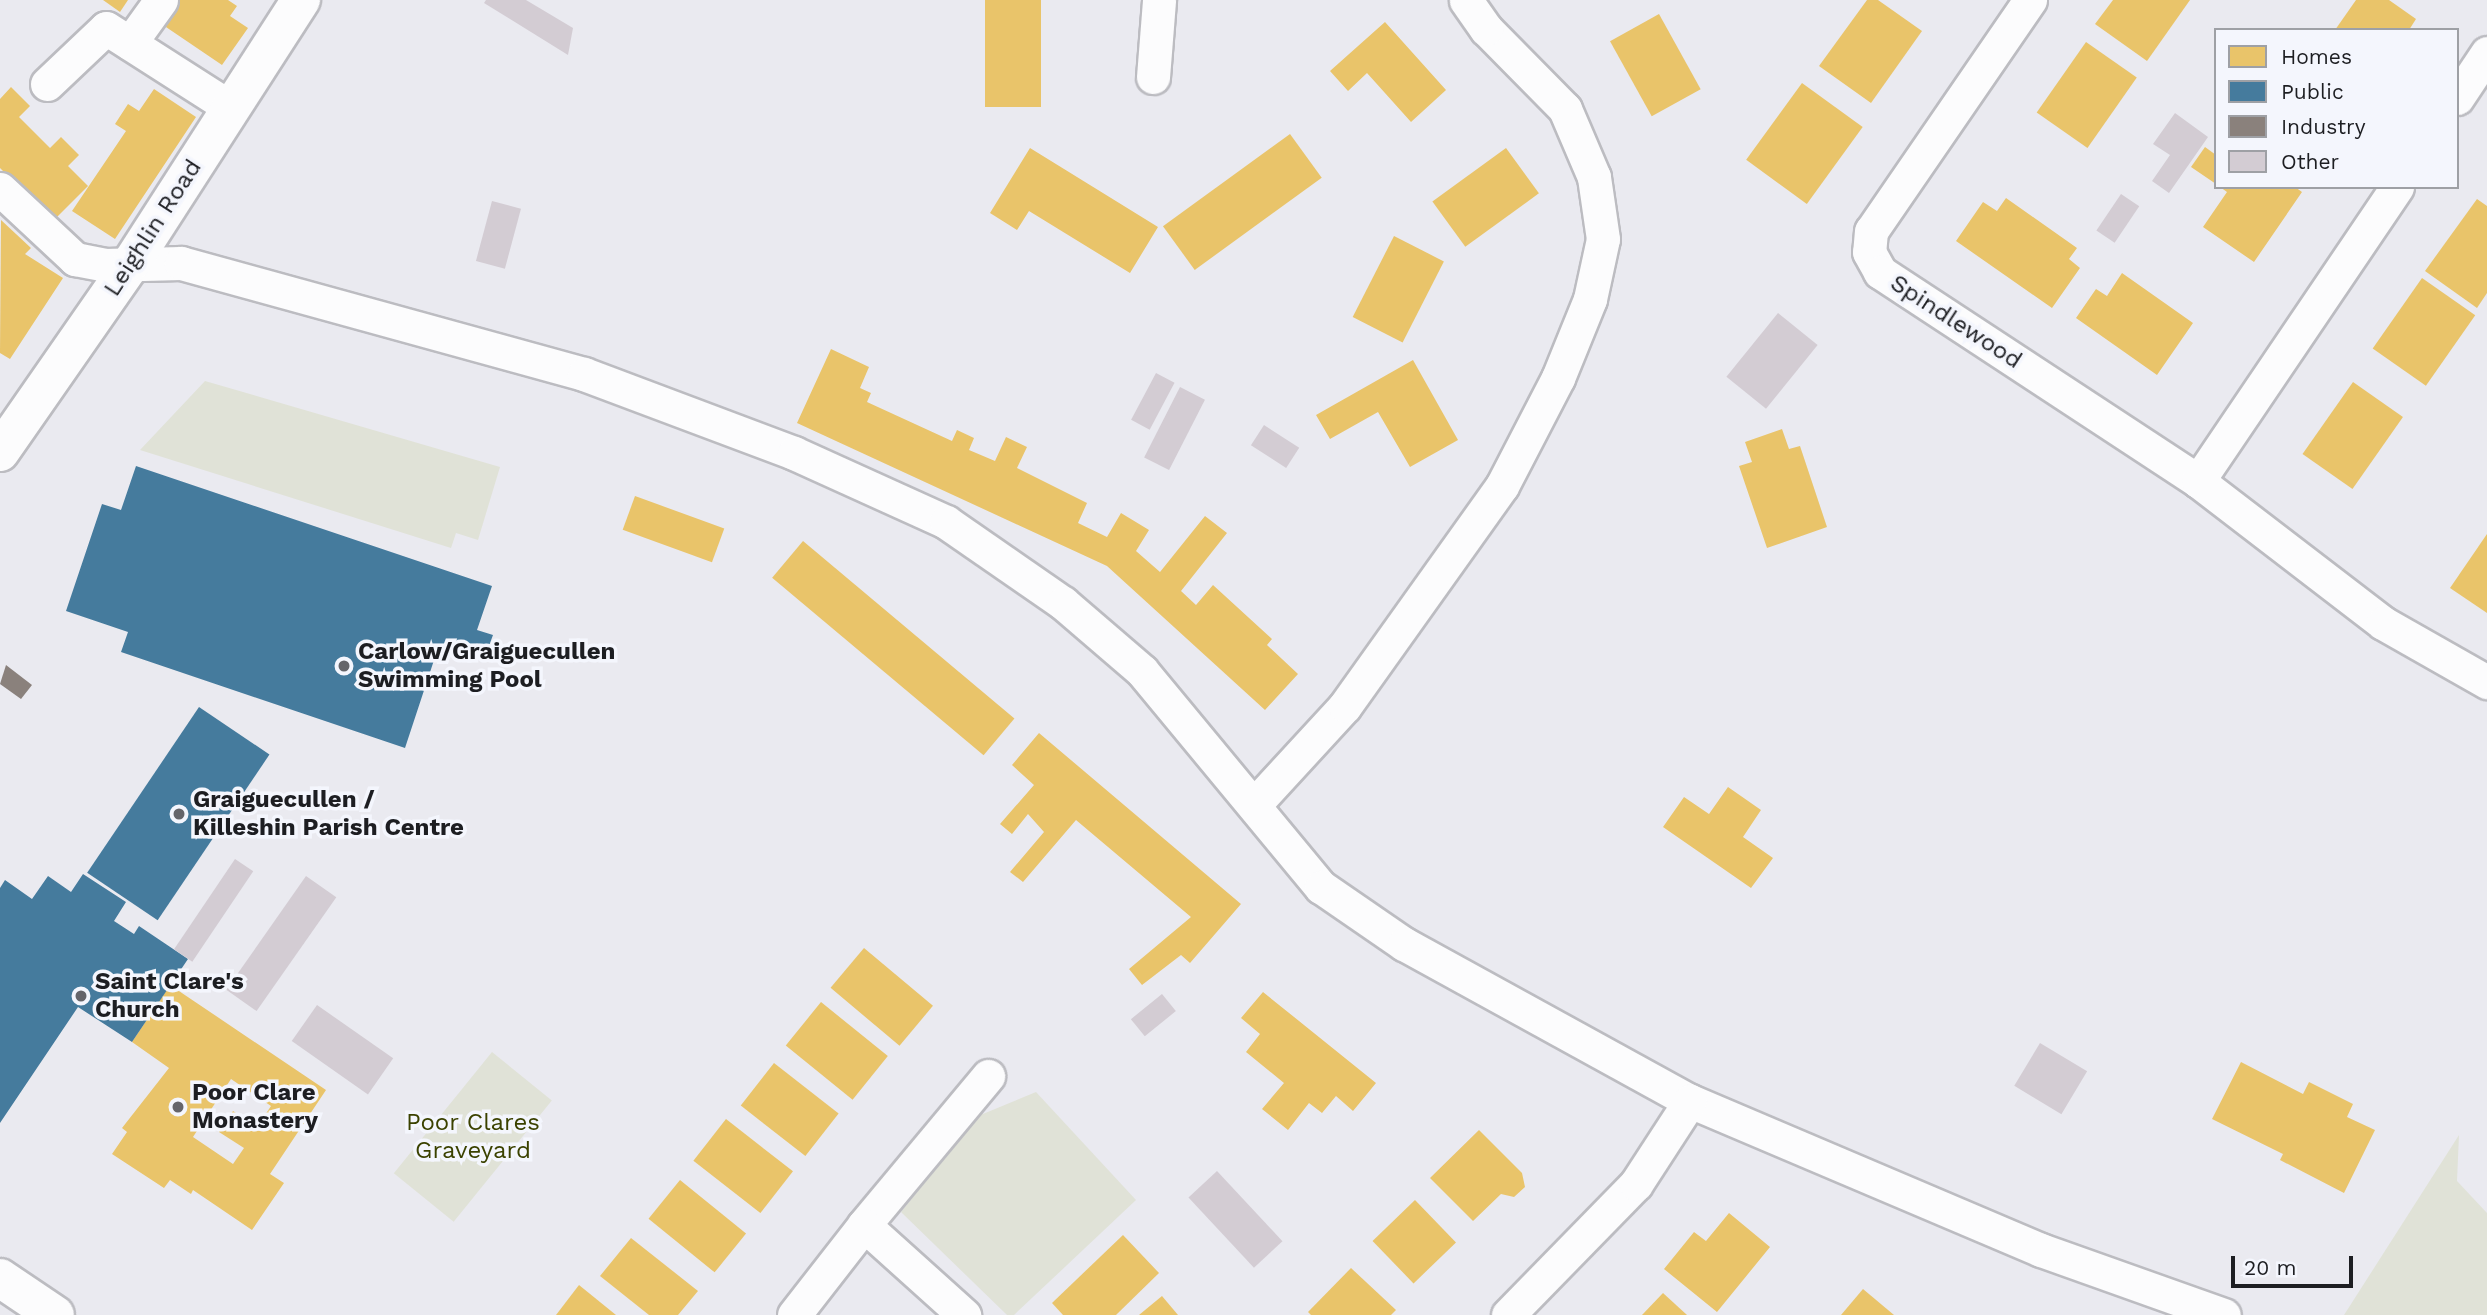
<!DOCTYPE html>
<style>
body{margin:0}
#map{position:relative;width:2487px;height:1315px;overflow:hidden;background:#eaeaf0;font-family:"Work Sans",sans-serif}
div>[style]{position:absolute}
.green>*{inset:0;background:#e0e2d7;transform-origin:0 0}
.homes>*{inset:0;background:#e9c46a;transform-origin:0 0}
.public>*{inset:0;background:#457b9d;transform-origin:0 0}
.industry>*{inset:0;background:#8a817c}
.building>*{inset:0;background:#d3ccd3;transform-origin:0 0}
.roads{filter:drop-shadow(2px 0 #bcbcc1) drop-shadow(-2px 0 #bcbcc1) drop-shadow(0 2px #bcbcc1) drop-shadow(0 -2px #bcbcc1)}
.minor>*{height:33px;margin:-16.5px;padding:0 16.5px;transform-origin:16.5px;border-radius:16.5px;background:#fcfcfd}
.tertiary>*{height:38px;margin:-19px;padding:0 19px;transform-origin:19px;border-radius:19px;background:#fcfcfd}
.secondary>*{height:38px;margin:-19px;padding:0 19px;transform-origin:19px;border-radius:19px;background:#fcfcfd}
.dots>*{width:19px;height:19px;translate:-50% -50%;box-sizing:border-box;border:4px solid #f4f6fd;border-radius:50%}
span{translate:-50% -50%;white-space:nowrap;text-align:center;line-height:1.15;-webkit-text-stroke:7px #f4f6fd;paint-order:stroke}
.street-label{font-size:24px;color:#1d1e22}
.poi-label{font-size:24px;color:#1d1e22;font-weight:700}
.left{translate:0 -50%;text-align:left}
.park-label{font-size:24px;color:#3b4200}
.legend{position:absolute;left:2214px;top:28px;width:245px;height:161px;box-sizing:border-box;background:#f4f6fd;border:2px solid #9ea0a5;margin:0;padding:9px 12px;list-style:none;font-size:21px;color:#1d1e22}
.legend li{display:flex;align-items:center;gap:14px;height:35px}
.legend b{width:35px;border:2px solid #9ea0a5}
.scale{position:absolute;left:2231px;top:1256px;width:122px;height:32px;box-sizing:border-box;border:4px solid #1d1e22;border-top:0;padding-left:9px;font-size:21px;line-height:24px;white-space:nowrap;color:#1d1e22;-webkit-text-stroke:5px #f4f6fd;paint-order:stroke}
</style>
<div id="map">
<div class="green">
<div style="clip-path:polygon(205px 381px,500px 467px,478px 540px,456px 533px,451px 548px,140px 450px)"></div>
<div style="left:492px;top:1052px;width:77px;height:156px;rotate:39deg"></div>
<div style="clip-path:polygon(1036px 1092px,1136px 1200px,1014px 1315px,1007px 1315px,901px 1212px,978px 1116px)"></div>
<div style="clip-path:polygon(2459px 1135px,2457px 1181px,2487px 1213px,2487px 1315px,2344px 1315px)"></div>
</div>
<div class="homes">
<div style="clip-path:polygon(103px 0,128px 0,120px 12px)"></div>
<div style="clip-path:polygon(179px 0,228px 0,237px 6px,230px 16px,248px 28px,222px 65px,163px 25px)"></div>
<div style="left:985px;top:0;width:56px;height:107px"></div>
<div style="clip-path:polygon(1867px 0,1878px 0,1922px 31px,1871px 103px,1819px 66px)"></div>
<div style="clip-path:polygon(2113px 0,2190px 0,2147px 61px,2095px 24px)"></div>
<div style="clip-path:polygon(2356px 0,2389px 0,2416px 19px,2409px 30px,2335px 30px)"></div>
<div style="left:1659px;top:14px;width:86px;height:56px;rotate:61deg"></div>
<div style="clip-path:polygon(1385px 22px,1446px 90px,1411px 122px,1367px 73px,1348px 91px,1330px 71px)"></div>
<div style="left:2086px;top:42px;width:62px;height:86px;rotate:35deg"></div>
<div style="left:1802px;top:83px;width:75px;height:95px;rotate:36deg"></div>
<div style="clip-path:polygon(11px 87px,30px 106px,19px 117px,50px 148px,61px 137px,79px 155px,68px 166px,88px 186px,53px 221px,0 168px,0 99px)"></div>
<div style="clip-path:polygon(154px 89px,196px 117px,115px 239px,72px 211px,126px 131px,115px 124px,128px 104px,139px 111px)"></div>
<div style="left:1290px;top:134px;width:54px;height:157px;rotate:54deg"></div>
<div style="clip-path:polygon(2205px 147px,2216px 155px,2216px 184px,2191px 167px)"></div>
<div style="clip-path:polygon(1030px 148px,1158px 227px,1130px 273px,1029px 211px,1017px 230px,990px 213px)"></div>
<div style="left:1506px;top:148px;width:56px;height:91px;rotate:54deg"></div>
<div style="clip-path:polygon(2220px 187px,2295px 187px,2302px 192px,2254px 262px,2203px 227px,2227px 192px)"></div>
<div style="clip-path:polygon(2006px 198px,2077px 248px,2069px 259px,2080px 268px,2052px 308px,1956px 241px,1983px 202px,1997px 211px)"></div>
<div style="clip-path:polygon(2477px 199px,2487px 206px,2487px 293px,2477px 308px,2425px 271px)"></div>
<div style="clip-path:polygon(1px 220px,31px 248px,25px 254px,63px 278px,10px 359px,0 353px)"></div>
<div style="left:1394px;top:236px;width:56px;height:91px;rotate:27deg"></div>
<div style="clip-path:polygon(2122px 273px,2193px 323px,2157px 375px,2076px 318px,2096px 289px,2107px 296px)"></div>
<div style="left:2422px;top:278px;width:65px;height:86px;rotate:35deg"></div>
<div style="clip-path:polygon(831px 349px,869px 367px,860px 388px,871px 393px,867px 402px,952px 441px,957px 430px,974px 438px,969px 450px,995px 461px,1006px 437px,1027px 447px,1017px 468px,1087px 503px,1078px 523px,1107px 537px,1121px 513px,1149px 530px,1136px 551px,1160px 572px,1205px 516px,1227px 533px,1181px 591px,1196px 605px,1213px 585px,1272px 639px,1267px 645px,1298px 674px,1265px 710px,1107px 566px,797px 423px)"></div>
<div style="clip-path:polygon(1413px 360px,1458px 440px,1410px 467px,1378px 412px,1330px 439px,1316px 415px)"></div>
<div style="left:2353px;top:382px;width:61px;height:88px;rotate:35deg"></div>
<div style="clip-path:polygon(1782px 429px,1789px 449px,1800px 446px,1827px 527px,1767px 548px,1739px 466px,1752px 462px,1745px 442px)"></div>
<div style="left:635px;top:496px;width:95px;height:36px;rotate:20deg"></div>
<div style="clip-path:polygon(2487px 534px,2487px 613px,2450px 588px)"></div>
<div style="left:803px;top:541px;width:276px;height:48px;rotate:40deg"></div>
<div style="clip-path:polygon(1039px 733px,1241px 904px,1190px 963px,1181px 955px,1142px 985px,1129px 969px,1191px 917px,1076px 820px,1023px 882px,1010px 872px,1044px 832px,1028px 814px,1012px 834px,1000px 824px,1034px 785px,1012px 765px)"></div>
<div style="clip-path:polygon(1728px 787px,1761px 810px,1743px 837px,1773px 858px,1751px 888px,1663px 827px,1684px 797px,1709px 814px)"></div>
<div style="left:864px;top:948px;width:90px;height:52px;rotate:40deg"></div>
<div style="clip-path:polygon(evenodd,170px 985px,326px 1090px,270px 1174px,284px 1183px,252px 1230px,193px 1190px,191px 1194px,170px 1180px,164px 1188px,112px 1154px,127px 1132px,122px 1128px,169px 1068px,132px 1042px,170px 985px,231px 1079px,271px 1106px,257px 1127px,233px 1111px,219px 1132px,244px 1148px,233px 1164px,193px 1137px,231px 1079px)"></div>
<div style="clip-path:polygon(1263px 992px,1376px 1083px,1353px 1111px,1336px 1096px,1322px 1113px,1309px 1103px,1288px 1130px,1262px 1109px,1284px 1083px,1246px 1052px,1260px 1034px,1241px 1018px)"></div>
<div style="left:821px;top:1002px;width:86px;height:56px;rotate:39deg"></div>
<div style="clip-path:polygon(2241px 1062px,2303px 1094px,2309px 1082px,2353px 1104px,2347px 1117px,2375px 1130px,2344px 1193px,2280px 1160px,2283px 1154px,2212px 1119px)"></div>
<div style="left:774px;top:1063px;width:82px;height:54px;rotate:38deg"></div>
<div style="left:726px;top:1119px;width:85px;height:53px;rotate:38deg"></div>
<div style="clip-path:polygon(1479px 1130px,1522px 1173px,1525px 1187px,1514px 1197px,1501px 1194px,1473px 1221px,1430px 1178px)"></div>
<div style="left:680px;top:1180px;width:85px;height:50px;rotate:39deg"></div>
<div style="left:1415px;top:1200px;width:59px;height:59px;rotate:46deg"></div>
<div style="clip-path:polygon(1729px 1213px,1770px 1247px,1717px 1312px,1664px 1269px,1694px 1232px,1706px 1241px)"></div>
<div style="clip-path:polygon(1123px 1235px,1159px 1273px,1116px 1315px,1063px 1315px,1052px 1303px)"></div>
<div style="clip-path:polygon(631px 1238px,698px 1291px,678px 1315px,649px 1315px,600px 1276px)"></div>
<div style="clip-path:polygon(1351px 1268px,1396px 1310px,1391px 1315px,1311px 1315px,1308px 1312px)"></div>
<div style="clip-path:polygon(579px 1285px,616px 1315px,556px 1315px)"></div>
<div style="clip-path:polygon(1863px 1289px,1894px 1315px,1841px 1315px)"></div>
<div style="clip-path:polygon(1663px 1293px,1687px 1315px,1642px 1315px)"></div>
<div style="clip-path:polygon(1162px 1296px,1178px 1315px,1139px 1315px)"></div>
</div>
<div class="public">
<div style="clip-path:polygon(136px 466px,492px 586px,477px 630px,493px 635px,486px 654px,438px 648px,405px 748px,121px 652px,128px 632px,66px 611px,102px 504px,121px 510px)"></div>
<div style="left:199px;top:707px;width:85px;height:200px;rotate:34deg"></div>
<div style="clip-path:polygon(83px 874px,126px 902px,114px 921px,134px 934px,139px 926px,188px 959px,132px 1042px,78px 1007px,0 1123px,0 888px,5px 880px,32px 899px,48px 876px,71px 892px)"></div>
</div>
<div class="industry">
<div style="clip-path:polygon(6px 665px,32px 685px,21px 699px,0 684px)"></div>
</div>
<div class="building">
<div style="clip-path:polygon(486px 0,526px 0,573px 28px,568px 55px,484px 3px)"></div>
<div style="clip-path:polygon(2175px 113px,2208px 137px,2169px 193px,2152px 181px,2170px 155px,2153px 144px)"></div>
<div style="left:2121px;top:194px;width:22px;height:44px;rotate:34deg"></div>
<div style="left:492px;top:201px;width:30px;height:62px;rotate:15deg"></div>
<div style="left:1778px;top:313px;width:51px;height:82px;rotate:39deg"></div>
<div style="left:1156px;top:373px;width:21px;height:53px;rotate:28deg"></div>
<div style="left:1180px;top:387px;width:28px;height:79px;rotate:27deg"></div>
<div style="left:1264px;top:425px;width:42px;height:24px;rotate:33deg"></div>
<div style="left:235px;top:859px;width:22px;height:109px;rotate:34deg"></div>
<div style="left:306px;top:876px;width:37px;height:139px;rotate:35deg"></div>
<div style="left:1162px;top:994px;width:22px;height:40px;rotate:51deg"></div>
<div style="left:317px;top:1005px;width:93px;height:44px;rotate:35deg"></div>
<div style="left:2040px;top:1043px;width:55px;height:50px;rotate:31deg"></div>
<div style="left:1217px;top:1171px;width:96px;height:39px;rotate:47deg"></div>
</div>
<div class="roads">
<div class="minor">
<div style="left:2030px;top:0;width:280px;rotate:124.5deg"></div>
<div style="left:1871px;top:231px;width:21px;rotate:95deg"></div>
<div style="left:1869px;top:252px;width:23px;rotate:61deg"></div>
<div style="left:1880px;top:272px;width:381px;rotate:33.3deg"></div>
<div style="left:2198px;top:481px;width:233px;rotate:37.5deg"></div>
<div style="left:2383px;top:623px;width:120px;rotate:29.6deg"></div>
<div style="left:130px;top:43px;width:53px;rotate:-54.2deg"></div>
<div style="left:1153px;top:77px;width:77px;rotate:-85.5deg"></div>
<div style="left:47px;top:84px;width:81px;rotate:-43.5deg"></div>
<div style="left:106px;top:28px;width:148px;rotate:32.6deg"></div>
<div style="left:2457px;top:98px;width:54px;rotate:-56.3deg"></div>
<div style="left:0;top:189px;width:103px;rotate:43deg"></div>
<div style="left:75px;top:259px;width:31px;rotate:11deg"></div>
<div style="left:105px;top:265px;width:76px;rotate:-1.5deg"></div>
<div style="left:181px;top:263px;width:418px;rotate:15.4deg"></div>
<div style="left:584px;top:374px;width:224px;rotate:20.6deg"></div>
<div style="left:794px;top:453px;width:167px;rotate:24.4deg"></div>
<div style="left:946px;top:522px;width:142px;rotate:34.7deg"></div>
<div style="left:1063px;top:603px;width:104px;rotate:40.7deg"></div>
<div style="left:1142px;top:671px;width:281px;rotate:50.4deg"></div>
<div style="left:1321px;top:887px;width:101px;rotate:34.5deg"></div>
<div style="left:1404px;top:944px;width:326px;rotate:28.8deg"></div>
<div style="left:1690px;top:1101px;width:381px;rotate:23deg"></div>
<div style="left:2041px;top:1250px;width:194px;rotate:19.6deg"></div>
<div style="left:2198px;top:481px;width:355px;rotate:-55.9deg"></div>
<div style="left:1254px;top:805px;width:134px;rotate:-47.4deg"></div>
<div style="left:1345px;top:706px;width:270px;rotate:-54.5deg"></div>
<div style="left:1502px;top:486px;width:122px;rotate:-62.6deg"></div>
<div style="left:1558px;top:378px;width:85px;rotate:-67.9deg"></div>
<div style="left:1590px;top:299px;width:61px;rotate:-77.8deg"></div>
<div style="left:1603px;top:239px;width:63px;rotate:-98.3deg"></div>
<div style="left:1594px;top:177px;width:74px;rotate:-113.1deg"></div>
<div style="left:1565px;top:109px;width:112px;rotate:-134.6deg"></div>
<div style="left:1486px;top:29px;width:35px;rotate:-125deg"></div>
<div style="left:864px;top:1225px;width:194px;rotate:-50.2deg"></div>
<div style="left:794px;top:1315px;width:114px;rotate:-52.1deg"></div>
<div style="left:864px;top:1225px;width:135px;rotate:42deg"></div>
<div style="left:1508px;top:1315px;width:183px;rotate:-45.7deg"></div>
<div style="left:1636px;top:1184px;width:99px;rotate:-57deg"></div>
</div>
<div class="tertiary">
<div style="left:0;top:452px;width:231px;rotate:-55.2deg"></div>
<div style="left:132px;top:262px;width:312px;rotate:-57.2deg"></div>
</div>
<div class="secondary">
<div style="left:0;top:1278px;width:66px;rotate:33.9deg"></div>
</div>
</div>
<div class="dots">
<div style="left:344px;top:666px;background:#65656a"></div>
<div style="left:179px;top:814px;background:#65656a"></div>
<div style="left:81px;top:996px;background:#65656a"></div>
<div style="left:178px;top:1107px;background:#65656a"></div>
</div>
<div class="street-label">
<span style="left:153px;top:228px;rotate:-57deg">Leighlin Road</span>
<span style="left:1956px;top:322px;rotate:33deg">Spindlewood</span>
</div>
<div class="poi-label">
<span class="left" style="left:358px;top:666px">Carlow/Graiguecullen<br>Swimming Pool</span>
<span class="left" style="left:193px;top:814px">Graiguecullen /<br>Killeshin Parish Centre</span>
<span class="left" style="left:95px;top:996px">Saint Clare's<br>Church</span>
<span class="left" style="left:192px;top:1107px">Poor Clare<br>Monastery</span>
</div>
<div class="park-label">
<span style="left:473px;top:1137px">Poor Clares<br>Graveyard</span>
</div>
<ul class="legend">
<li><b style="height:19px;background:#e9c46a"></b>Homes</li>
<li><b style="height:19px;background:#457b9d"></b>Public</li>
<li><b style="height:19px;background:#8a817c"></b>Industry</li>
<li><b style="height:19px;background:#d3ccd3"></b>Other</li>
</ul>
<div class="scale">20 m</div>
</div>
